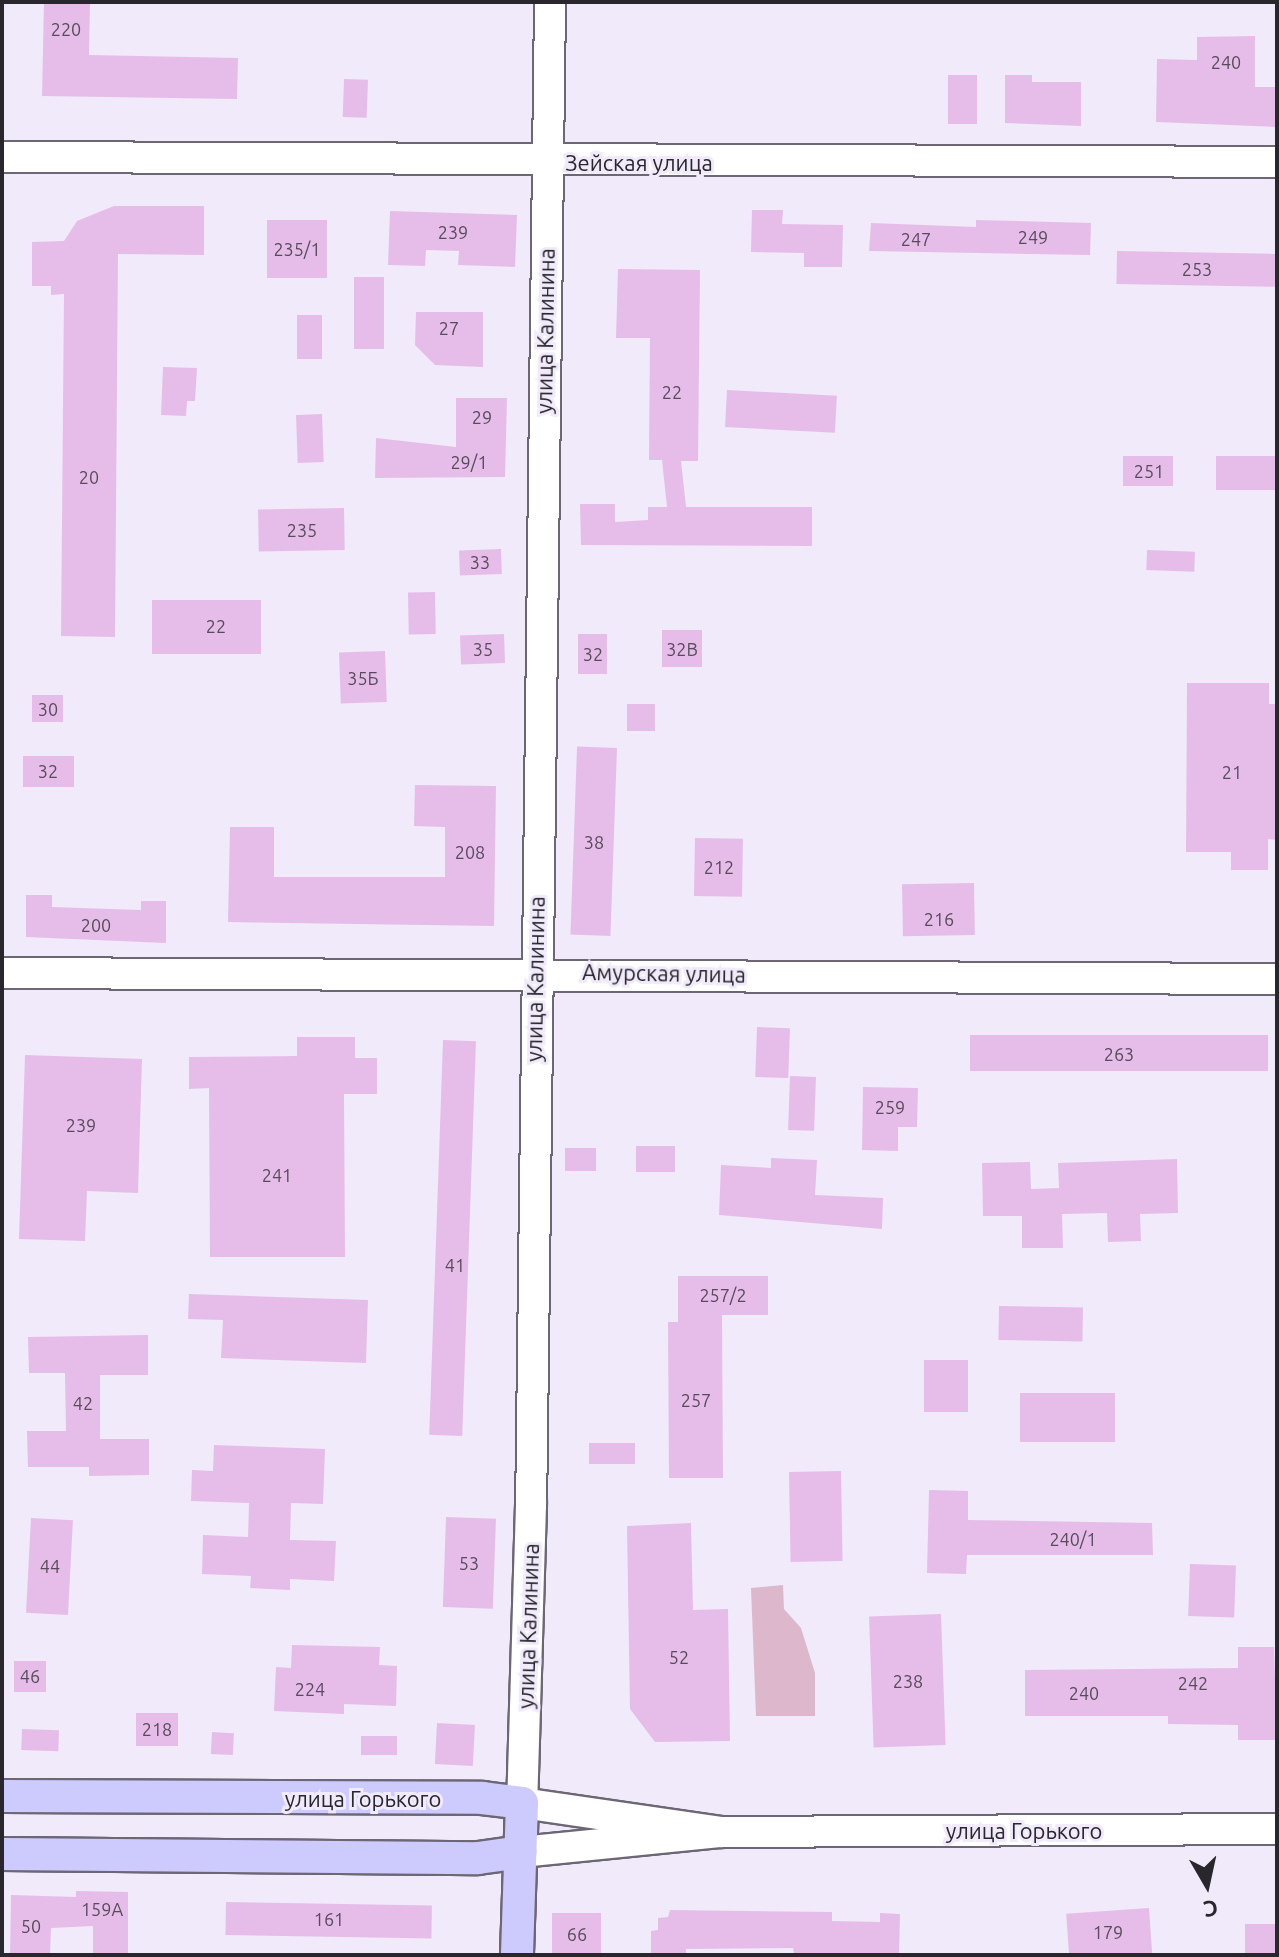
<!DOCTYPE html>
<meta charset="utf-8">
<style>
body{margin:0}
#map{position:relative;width:1279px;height:1957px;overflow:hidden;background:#f1eafa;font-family:Ubuntu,sans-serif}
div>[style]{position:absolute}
.green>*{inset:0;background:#ddb8cd}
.building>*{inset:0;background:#e6bde9;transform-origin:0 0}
.roads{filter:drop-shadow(2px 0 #6d6675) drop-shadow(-2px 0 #6d6675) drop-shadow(0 2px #6d6675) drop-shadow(0 -2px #6d6675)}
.secondary>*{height:30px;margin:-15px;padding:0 15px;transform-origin:15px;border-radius:15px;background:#fff}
.primary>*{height:32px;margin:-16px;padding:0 16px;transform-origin:16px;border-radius:16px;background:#cdcafd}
span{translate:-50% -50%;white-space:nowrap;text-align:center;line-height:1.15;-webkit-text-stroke:6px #f1eafa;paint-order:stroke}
.number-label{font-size:18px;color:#584c5c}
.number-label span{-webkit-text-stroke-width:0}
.street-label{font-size:22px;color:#29272d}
.frame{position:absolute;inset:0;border:4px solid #29272d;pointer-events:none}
.north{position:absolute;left:1167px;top:1845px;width:80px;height:80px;-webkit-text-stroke:6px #f1eafa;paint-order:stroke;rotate:171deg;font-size:22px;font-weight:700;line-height:32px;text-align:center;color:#29272d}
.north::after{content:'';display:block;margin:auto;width:28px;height:36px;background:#29272d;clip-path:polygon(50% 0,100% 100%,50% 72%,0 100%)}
</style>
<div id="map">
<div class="green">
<div style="clip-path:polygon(783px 1585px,784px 1609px,801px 1628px,815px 1673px,815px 1716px,756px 1716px,751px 1588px)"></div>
</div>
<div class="building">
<div style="clip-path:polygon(44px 2px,90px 2px,89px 55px,238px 58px,237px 99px,42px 96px)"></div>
<div style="clip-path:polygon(1255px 36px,1255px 87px,1277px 87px,1277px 127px,1156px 122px,1157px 59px,1197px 60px,1197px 37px)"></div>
<div style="left:948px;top:75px;width:29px;height:49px"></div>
<div style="clip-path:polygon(1005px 75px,1032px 75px,1032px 82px,1081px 82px,1081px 126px,1005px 123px)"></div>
<div style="left:344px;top:79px;width:24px;height:38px;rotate:2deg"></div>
<div style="clip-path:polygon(114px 206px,204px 206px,204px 255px,118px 254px,115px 637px,61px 636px,64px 294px,51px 295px,51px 286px,32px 286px,32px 242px,64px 241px,77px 221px)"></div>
<div style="clip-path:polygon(752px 210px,783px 210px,782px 224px,843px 225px,842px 267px,804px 267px,804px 253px,751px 252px)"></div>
<div style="clip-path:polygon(390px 211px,517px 215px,515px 267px,458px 265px,459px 251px,426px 250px,425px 266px,388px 265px)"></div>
<div style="left:267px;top:220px;width:60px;height:58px"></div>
<div style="clip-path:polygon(976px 220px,1091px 223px,1090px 255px,869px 251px,871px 223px,976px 227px)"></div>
<div style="left:1117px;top:251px;width:160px;height:33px;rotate:1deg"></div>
<div style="clip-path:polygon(618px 269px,700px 270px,698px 461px,681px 461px,686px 507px,812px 507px,812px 546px,581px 545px,580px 504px,615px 504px,615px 522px,648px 520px,648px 507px,667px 507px,662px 460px,649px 460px,650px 338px,616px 338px)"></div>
<div style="left:354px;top:277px;width:30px;height:72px"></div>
<div style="clip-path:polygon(416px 312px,483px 312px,483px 367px,435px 365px,415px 345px)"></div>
<div style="left:297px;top:315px;width:25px;height:44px"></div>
<div style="clip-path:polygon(163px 367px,197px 368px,195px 401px,187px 401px,186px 416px,161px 415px)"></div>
<div style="left:727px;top:390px;width:110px;height:37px;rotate:3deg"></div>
<div style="clip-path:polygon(456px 398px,507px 398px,505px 477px,375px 478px,376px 438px,456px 447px)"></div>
<div style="left:322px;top:414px;width:48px;height:26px;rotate:88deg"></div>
<div style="left:1123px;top:456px;width:50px;height:30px"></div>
<div style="left:1216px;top:456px;width:61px;height:34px"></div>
<div style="left:344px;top:508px;width:42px;height:86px;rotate:89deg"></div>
<div style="left:501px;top:549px;width:25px;height:42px;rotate:88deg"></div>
<div style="left:1147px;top:550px;width:48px;height:20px;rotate:2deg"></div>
<div style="left:435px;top:592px;width:42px;height:27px;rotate:89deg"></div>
<div style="left:261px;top:600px;width:54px;height:109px;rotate:90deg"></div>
<div style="left:702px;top:630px;width:37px;height:40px;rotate:90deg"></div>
<div style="left:504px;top:634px;width:29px;height:44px;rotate:88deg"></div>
<div style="left:607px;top:634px;width:40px;height:29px;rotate:90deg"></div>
<div style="left:385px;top:651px;width:51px;height:46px;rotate:88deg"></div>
<div style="clip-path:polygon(1187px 683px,1269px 683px,1269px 704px,1277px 704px,1277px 840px,1268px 839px,1268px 870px,1231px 870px,1231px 852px,1186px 852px)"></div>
<div style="left:32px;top:695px;width:31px;height:27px"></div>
<div style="left:627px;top:704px;width:28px;height:27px"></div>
<div style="left:617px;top:748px;width:188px;height:40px;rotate:92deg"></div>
<div style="left:23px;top:756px;width:51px;height:31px"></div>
<div style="clip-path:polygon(415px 785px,496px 786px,494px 926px,228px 922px,230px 827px,274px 827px,274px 877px,445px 877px,445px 827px,414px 826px)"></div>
<div style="left:695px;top:838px;width:48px;height:58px;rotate:1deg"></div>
<div style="left:974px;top:883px;width:52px;height:72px;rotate:89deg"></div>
<div style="clip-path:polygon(26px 895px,52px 895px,52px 907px,141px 910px,141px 901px,166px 901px,166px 943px,26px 937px)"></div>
<div style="left:757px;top:1027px;width:33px;height:50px;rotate:2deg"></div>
<div style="left:1268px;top:1035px;width:36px;height:298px;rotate:90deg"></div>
<div style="clip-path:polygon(297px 1037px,355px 1037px,355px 1058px,377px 1058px,377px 1094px,344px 1094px,345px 1257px,210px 1257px,209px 1088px,189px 1089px,189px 1057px,297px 1056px)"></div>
<div style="left:443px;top:1040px;width:33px;height:395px;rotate:2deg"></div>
<div style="clip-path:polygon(25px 1055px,142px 1059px,138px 1193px,87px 1191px,85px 1241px,19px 1239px)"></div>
<div style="left:790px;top:1076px;width:26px;height:54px;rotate:2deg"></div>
<div style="clip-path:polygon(863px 1087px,918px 1088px,917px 1127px,898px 1127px,898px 1151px,862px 1150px)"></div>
<div style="left:636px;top:1146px;width:39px;height:26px"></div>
<div style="left:565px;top:1148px;width:31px;height:23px"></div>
<div style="clip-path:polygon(771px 1158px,817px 1160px,815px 1195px,883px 1198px,882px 1229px,719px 1215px,721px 1165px,771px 1168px)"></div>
<div style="clip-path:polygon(1177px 1159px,1178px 1213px,1140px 1214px,1141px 1241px,1108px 1242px,1107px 1213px,1062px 1214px,1063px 1248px,1022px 1248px,1022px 1216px,983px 1216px,982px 1163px,1030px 1162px,1031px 1189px,1059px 1188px,1058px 1163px)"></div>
<div style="clip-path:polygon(678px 1276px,768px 1276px,768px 1315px,722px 1315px,723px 1478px,669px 1478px,668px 1322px,678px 1322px)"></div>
<div style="clip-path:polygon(189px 1294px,368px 1300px,366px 1363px,221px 1358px,223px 1320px,188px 1319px)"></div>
<div style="left:999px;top:1306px;width:84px;height:34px;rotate:1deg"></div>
<div style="clip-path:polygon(148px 1335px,148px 1375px,100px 1375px,100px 1439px,149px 1439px,149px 1475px,89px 1476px,89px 1467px,28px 1467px,27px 1431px,66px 1431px,65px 1373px,29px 1373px,28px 1337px)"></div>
<div style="left:924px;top:1360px;width:44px;height:52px"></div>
<div style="left:1020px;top:1393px;width:95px;height:49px"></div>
<div style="left:589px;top:1443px;width:46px;height:21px"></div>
<div style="clip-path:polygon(214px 1445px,325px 1449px,323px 1504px,291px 1503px,290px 1540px,336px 1541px,334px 1581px,290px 1579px,290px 1590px,250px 1588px,251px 1576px,202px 1574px,203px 1535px,248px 1537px,249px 1503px,191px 1501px,192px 1470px,213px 1471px)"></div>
<div style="left:841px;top:1471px;width:90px;height:52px;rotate:89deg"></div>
<div style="clip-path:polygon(929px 1490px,968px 1491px,968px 1520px,1152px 1523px,1153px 1555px,967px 1555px,966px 1574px,927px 1573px)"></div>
<div style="left:446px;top:1517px;width:50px;height:90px;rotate:2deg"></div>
<div style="left:31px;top:1518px;width:42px;height:95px;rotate:3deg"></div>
<div style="clip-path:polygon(691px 1523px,693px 1610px,728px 1609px,730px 1741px,655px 1742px,630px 1709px,627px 1526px)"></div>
<div style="left:1190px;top:1564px;width:46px;height:52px;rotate:2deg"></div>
<div style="left:941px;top:1614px;width:131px;height:72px;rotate:88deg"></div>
<div style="clip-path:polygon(292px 1645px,380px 1647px,379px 1665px,397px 1666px,396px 1706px,344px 1704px,344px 1714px,274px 1711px,276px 1667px,291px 1668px)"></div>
<div style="clip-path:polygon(1238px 1647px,1274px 1647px,1277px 1740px,1238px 1740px,1238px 1725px,1168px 1724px,1168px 1716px,1025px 1716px,1025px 1670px,1238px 1668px)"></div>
<div style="left:14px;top:1661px;width:32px;height:31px"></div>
<div style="left:136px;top:1713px;width:42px;height:33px"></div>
<div style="left:437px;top:1723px;width:38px;height:41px;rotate:3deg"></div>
<div style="left:22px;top:1729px;width:37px;height:21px;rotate:2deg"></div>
<div style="left:212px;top:1732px;width:22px;height:22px;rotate:3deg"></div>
<div style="left:361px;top:1736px;width:36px;height:19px"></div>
<div style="clip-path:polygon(76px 1891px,128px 1892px,128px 1955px,93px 1955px,93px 1926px,51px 1928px,50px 1955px,10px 1955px,11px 1895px,76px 1897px)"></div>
<div style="left:226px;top:1902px;width:206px;height:33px;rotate:1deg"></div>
<div style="left:1149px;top:1908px;width:47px;height:83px;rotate:86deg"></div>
<div style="clip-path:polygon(670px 1910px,832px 1912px,832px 1921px,880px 1922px,880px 1913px,900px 1914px,899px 1955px,794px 1954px,793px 1948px,686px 1949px,686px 1955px,651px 1955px,651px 1931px,658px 1930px,658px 1918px,668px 1917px)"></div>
<div style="left:552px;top:1913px;width:49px;height:42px"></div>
<div style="left:1277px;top:1924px;width:31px;height:32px;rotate:90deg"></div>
</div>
<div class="roads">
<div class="secondary">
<div style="left:550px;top:2px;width:1503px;rotate:90.72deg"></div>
<div style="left:531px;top:1505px;width:298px;rotate:91.7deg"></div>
<div style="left:522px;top:1803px;width:202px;rotate:8.3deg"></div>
<div style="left:2px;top:157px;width:1275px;rotate:0.22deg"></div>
<div style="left:2px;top:973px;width:1275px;rotate:0.27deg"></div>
<div style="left:521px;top:1852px;width:202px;rotate:-5.7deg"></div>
<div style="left:722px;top:1832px;width:555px;rotate:-0.31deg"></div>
</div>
<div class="primary">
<div style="left:2px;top:1796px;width:480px;rotate:0.2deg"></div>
<div style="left:482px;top:1798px;width:40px;rotate:7.1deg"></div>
<div style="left:522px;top:1803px;width:152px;rotate:91.9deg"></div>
<div style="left:2px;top:1854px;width:476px;rotate:0.5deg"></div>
<div style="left:478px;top:1858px;width:43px;rotate:-7.9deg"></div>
</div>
</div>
<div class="number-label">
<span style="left:66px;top:29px">220</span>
<span style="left:1226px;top:62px">240</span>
<span style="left:453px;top:232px">239</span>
<span style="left:1033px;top:237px">249</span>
<span style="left:916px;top:239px">247</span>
<span style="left:297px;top:249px">235/1</span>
<span style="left:1197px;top:269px">253</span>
<span style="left:449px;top:328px">27</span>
<span style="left:672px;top:392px">22</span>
<span style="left:482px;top:417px">29</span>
<span style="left:469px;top:462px">29/1</span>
<span style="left:1149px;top:471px">251</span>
<span style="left:89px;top:477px">20</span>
<span style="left:302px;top:530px">235</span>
<span style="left:480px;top:562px">33</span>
<span style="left:216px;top:626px">22</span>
<span style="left:483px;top:649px">35</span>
<span style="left:682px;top:649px">32В</span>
<span style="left:593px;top:654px">32</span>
<span style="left:363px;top:678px">35Б</span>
<span style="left:48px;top:709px">30</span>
<span style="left:48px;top:771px">32</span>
<span style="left:1232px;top:772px">21</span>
<span style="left:594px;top:842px">38</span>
<span style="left:470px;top:852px">208</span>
<span style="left:719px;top:867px">212</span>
<span style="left:939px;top:919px">216</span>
<span style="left:96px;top:925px">200</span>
<span style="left:1119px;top:1054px">263</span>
<span style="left:890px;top:1107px">259</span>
<span style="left:81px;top:1125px">239</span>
<span style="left:277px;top:1175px">241</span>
<span style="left:455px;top:1265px">41</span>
<span style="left:723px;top:1295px">257/2</span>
<span style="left:696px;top:1400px">257</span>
<span style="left:83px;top:1403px">42</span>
<span style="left:1073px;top:1539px">240/1</span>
<span style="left:469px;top:1563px">53</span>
<span style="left:50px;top:1566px">44</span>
<span style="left:679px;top:1657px">52</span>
<span style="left:30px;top:1676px">46</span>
<span style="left:908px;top:1681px">238</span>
<span style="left:1193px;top:1683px">242</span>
<span style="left:310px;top:1689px">224</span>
<span style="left:1084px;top:1693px">240</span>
<span style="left:157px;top:1729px">218</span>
<span style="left:102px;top:1909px">159А</span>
<span style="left:329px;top:1919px">161</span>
<span style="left:31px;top:1926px">50</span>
<span style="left:1108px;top:1932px">179</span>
<span style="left:577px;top:1934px">66</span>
</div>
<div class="street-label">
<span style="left:639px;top:163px">Зейская улица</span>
<span style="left:545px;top:331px;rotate:-89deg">улица Калинина</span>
<span style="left:664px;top:973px;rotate:1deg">Амурская улица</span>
<span style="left:535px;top:979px;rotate:-89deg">улица Калинина</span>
<span style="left:528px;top:1626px;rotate:-88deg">улица Калинина</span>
<span style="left:363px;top:1799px">улица Горького</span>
<span style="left:1024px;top:1831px">улица Горького</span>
</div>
<div class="frame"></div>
<div class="north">С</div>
</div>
